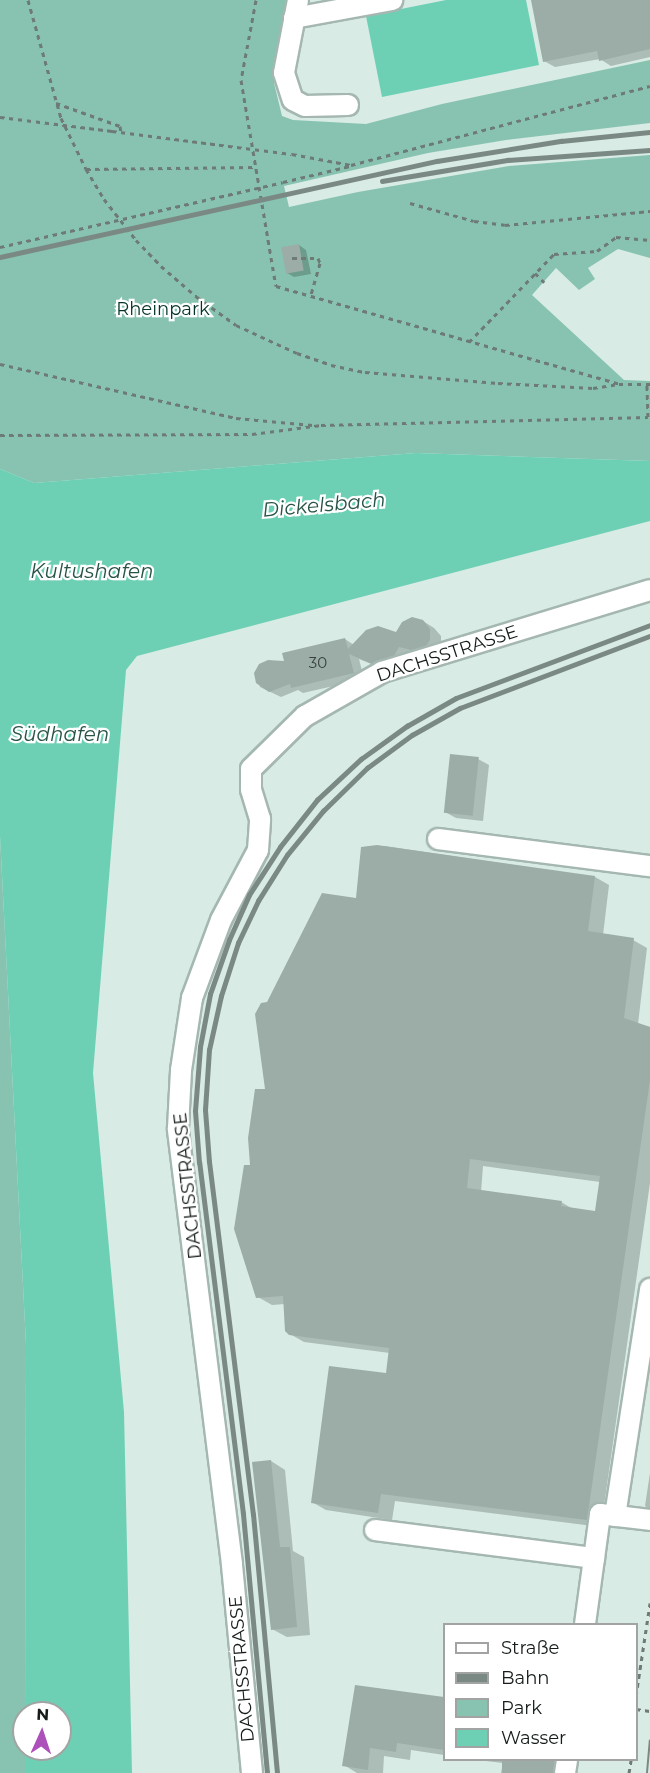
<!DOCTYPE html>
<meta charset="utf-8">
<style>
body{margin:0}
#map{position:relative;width:650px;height:1773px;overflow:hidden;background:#d8ebe4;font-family:Montserrat,sans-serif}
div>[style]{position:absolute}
.green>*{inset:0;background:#87c3b0}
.water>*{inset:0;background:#6dd0b4}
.shadow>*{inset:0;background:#0003}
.building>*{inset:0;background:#9cada7;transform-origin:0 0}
.path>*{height:3px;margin-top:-1.5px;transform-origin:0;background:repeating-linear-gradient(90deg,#6e7a76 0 4.5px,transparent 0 9px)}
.roads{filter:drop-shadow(2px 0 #a5b7b1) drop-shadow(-2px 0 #a5b7b1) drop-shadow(0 2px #a5b7b1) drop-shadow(0 -2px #a5b7b1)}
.minor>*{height:20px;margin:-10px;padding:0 10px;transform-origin:10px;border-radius:10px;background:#fff}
.tram>*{height:1.5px;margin:-0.75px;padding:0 0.75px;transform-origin:0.75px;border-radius:0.75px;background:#7b8984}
.rail>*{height:4.5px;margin:-2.25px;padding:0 2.25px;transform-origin:2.25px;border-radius:2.25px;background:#7b8984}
.path-bridge>*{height:3px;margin-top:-1.5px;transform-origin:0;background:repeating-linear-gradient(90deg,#6e7a76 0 4.5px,transparent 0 9px)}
span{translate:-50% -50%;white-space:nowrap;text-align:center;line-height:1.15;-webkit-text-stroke:4.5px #fff;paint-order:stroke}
.number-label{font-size:15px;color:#37403d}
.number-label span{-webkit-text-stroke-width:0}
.park-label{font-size:18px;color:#05352a}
.street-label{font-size:18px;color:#151c1a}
.water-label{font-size:20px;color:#285347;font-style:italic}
.legend{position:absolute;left:443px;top:1623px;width:195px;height:138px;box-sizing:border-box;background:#fff;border:2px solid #a1a4a3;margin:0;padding:8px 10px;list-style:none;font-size:18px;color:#151c1a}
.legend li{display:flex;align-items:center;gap:12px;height:30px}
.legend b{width:30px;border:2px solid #a1a4a3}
.north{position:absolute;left:12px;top:1701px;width:60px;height:60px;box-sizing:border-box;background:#fff;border:2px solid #a1a4a3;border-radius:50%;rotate:3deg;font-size:16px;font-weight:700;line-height:24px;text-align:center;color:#151c1a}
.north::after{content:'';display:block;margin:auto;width:21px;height:27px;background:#ad50ba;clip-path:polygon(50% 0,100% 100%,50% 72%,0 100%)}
</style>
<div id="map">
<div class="green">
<div style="clip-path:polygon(0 0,290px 0,274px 83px,282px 116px,293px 120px,366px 124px,442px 104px,650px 60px,650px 123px,506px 140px,428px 153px,284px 186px,289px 207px,358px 192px,509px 166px,650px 155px,650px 258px,618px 249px,588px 268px,595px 279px,579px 290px,556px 268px,532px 295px,624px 380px,650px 381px,650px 461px,416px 453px,34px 483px,0 469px)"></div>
<div style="clip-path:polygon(0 836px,26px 1344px,25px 1773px,0 1773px)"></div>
</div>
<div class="water">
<div style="clip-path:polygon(446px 0,526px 0,539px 65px,382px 97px,366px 16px)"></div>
<div style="clip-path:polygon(416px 453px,650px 461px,650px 521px,137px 656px,126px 670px,93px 1073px,124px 1412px,132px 1773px,25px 1773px,25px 1749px,60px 1749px,60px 1713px,25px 1713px,26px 1344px,0 836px,0 469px,34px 483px)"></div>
</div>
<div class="shadow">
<div style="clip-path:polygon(532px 0,650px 0,650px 57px,611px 66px,600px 59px,555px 67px,544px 61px)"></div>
<div style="clip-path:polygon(299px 245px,306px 250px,311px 274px,294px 277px,287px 273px)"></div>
<div style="clip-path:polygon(423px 621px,434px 628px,441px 636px,441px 646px,423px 656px,411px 652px,405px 661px,384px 669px,359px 659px,364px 679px,303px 693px,298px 690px,281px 697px,260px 687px,256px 674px,345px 639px,354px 645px,396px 634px)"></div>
<div style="clip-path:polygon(478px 759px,489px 765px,483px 821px,456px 818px,445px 812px)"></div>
<div style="clip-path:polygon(evenodd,384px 846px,595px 877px,609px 885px,603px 935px,633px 940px,647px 948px,638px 1024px,650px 1027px,650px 1183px,601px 1527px,395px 1501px,392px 1520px,326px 1510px,312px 1502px,387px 1375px,390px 1353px,304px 1342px,290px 1334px,285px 1304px,272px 1305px,258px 1297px,251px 1167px,266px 1091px,268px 1004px,357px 900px,384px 846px,483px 1166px,600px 1182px,596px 1213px,573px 1209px,561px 1202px,481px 1192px,483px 1166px)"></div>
<div style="clip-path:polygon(271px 1461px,285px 1470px,293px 1551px,304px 1557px,310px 1635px,287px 1637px,272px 1629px)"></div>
<div style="clip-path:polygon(650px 1473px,650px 1509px,645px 1506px)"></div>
<div style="clip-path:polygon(356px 1686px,444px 1699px,444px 1755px,411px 1750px,410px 1760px,384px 1756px,383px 1773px,357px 1773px,344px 1765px)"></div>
<div style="clip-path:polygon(477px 1760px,569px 1760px,567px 1773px,501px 1773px,503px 1763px)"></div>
</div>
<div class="building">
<div style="clip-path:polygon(531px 0,650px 0,650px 49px,599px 61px,597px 51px,543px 62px)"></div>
<div style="left:299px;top:244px;width:27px;height:18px;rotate:80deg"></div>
<div style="clip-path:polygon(412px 617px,423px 620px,430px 629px,430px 640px,426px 646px,411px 650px,399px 647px,394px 656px,372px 664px,349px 654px,354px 673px,291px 688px,290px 684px,269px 692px,256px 683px,254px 673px,259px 664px,268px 660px,284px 661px,282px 653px,345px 638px,348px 649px,366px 630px,378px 626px,396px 632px,402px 622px)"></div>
<div style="left:450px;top:754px;width:29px;height:59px;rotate:6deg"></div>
<div style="clip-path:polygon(evenodd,377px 845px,595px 876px,588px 931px,634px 938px,624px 1018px,650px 1027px,650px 1080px,587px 1520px,381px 1494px,378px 1513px,311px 1503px,329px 1366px,386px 1373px,389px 1348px,289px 1335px,285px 1331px,283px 1296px,256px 1298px,234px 1229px,244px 1165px,250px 1165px,248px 1138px,255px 1089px,265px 1089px,255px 1014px,261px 1003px,267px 1002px,322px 893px,356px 898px,361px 847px,377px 845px,470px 1159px,600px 1176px,595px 1211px,561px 1206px,562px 1201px,467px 1188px,470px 1159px)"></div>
<div style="clip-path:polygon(271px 1460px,280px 1547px,290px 1547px,297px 1627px,271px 1630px,252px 1462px)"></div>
<div style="clip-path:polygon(355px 1685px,444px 1697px,444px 1750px,397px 1743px,396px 1752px,370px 1748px,368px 1770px,342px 1766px)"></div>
<div style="left:502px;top:1760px;width:52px;height:13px"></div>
</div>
<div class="path">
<div style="left:28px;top:0;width:123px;rotate:74.4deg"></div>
<div style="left:61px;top:118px;width:57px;rotate:63.9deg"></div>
<div style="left:86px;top:169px;width:35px;rotate:59deg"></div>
<div style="left:104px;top:199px;width:52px;rotate:52deg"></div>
<div style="left:136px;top:240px;width:36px;rotate:46deg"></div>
<div style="left:161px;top:266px;width:48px;rotate:40.7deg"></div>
<div style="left:197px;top:297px;width:48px;rotate:35.7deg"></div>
<div style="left:236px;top:325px;width:67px;rotate:24.7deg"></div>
<div style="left:297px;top:353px;width:36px;rotate:19deg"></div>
<div style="left:331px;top:365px;width:35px;rotate:12deg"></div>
<div style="left:365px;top:372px;width:133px;rotate:4.7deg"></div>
<div style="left:498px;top:383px;width:95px;rotate:3deg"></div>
<div style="left:593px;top:388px;width:26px;rotate:-9deg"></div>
<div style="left:256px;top:0;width:81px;rotate:100.6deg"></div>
<div style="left:241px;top:80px;width:209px;rotate:80.4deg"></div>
<div style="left:276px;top:286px;width:357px;rotate:15.9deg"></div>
<div style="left:619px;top:384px;width:31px"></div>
<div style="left:56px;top:103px;width:68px;rotate:19.8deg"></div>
<div style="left:120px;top:126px;width:7px;rotate:82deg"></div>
<div style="left:112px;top:131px;width:181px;rotate:7.3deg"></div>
<div style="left:292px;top:154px;width:60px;rotate:10.6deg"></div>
<div style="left:351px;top:165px;width:309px;rotate:-14.8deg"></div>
<div style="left:86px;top:169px;width:169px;rotate:-0.7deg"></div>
<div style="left:283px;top:182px;width:69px;rotate:-13.4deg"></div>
<div style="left:410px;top:203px;width:66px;rotate:15.7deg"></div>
<div style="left:474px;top:221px;width:31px;rotate:7deg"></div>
<div style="left:505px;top:225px;width:146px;rotate:-5.5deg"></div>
<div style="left:292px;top:258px;width:26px"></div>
<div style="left:318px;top:258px;width:5px;rotate:68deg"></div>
<div style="left:320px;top:263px;width:33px;rotate:106deg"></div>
<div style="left:535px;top:273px;width:13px;rotate:45deg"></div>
<div style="left:469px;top:342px;width:122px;rotate:-46deg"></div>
<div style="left:554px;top:254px;width:43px;rotate:-4deg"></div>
<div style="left:597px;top:251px;width:24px;rotate:-36deg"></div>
<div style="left:616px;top:237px;width:34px;rotate:5deg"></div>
<div style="left:0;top:364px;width:242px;rotate:12.9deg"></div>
<div style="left:236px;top:418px;width:77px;rotate:5.2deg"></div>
<div style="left:0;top:435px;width:252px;rotate:-0.2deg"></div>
<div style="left:252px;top:434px;width:70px;rotate:-7.4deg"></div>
<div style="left:321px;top:425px;width:327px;rotate:-1.4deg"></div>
<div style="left:648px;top:417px;width:32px;rotate:-92deg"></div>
<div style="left:636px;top:1696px;width:94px;rotate:-81.4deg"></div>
<div style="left:636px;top:1709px;width:14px;rotate:8deg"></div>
<div style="left:629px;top:1773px;width:13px;rotate:-81deg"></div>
</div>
<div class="roads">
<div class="minor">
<div style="left:298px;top:0;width:74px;rotate:100.9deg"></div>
<div style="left:284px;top:73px;width:28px;rotate:72deg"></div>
<div style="left:293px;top:100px;width:13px;rotate:27deg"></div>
<div style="left:305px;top:106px;width:43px;rotate:-1.3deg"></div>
<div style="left:294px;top:18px;width:100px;rotate:-10.4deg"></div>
<div style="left:438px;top:839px;width:214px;rotate:7.3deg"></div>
<div style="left:615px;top:1516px;width:230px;rotate:-81.2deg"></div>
<div style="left:375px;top:1530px;width:221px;rotate:7.3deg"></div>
<div style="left:585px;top:1624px;width:111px;rotate:-82.2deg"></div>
<div style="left:600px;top:1514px;width:50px;rotate:6.8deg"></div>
<div style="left:252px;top:1773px;width:210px;rotate:-95.5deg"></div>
<div style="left:232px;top:1564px;width:439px;rotate:-97.1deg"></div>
<div style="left:178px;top:1128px;width:58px;rotate:-87deg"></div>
<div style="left:181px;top:1070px;width:73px;rotate:-81.3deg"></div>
<div style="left:192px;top:998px;width:83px;rotate:-69.6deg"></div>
<div style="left:221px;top:920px;width:79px;rotate:-62.1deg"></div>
<div style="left:258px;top:850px;width:31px;rotate:-86deg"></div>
<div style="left:260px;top:819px;width:31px;rotate:-107deg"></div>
<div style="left:251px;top:789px;width:20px;rotate:-90deg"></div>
<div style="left:251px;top:769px;width:76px;rotate:-44.5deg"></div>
<div style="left:305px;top:716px;width:89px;rotate:-29.7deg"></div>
<div style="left:382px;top:672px;width:280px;rotate:-17deg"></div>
<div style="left:565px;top:1773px;width:13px;rotate:-81deg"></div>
</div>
</div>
<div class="tram">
<div style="left:647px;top:1773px;width:32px;rotate:-85deg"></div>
</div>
<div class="rail">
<div style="left:382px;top:181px;width:128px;rotate:-9.5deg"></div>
<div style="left:508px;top:160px;width:142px;rotate:-4deg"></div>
<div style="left:0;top:257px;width:447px;rotate:-12.4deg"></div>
<div style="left:437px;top:161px;width:126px;rotate:-9.2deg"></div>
<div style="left:561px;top:141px;width:89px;rotate:-5.8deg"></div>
<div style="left:267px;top:1773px;width:260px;rotate:-95.3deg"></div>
<div style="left:243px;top:1514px;width:354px;rotate:-97.1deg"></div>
<div style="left:199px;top:1163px;width:52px;rotate:-94.4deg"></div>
<div style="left:195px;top:1111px;width:64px;rotate:-85.5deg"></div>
<div style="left:200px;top:1047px;width:54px;rotate:-79.3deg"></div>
<div style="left:210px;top:994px;width:57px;rotate:-70.6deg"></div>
<div style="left:229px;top:940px;width:49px;rotate:-66deg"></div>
<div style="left:249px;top:895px;width:57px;rotate:-57.1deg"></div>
<div style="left:280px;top:847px;width:60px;rotate:-51.8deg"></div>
<div style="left:317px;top:800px;width:60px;rotate:-43deg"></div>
<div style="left:361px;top:759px;width:57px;rotate:-35.7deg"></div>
<div style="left:407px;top:726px;width:56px;rotate:-29.7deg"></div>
<div style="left:456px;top:698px;width:207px;rotate:-20.6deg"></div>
<div style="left:277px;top:1773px;width:259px;rotate:-95.3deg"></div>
<div style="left:253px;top:1515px;width:356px;rotate:-97.1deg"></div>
<div style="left:209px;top:1162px;width:52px;rotate:-94.4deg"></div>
<div style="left:205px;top:1110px;width:60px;rotate:-86.2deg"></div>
<div style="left:209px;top:1050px;width:55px;rotate:-77.5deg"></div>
<div style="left:221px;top:996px;width:56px;rotate:-72.2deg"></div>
<div style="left:238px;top:943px;width:47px;rotate:-64.5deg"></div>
<div style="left:258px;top:901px;width:54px;rotate:-57.8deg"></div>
<div style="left:287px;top:855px;width:57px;rotate:-50.7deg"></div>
<div style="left:323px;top:811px;width:62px;rotate:-44.3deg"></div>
<div style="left:367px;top:768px;width:56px;rotate:-36.3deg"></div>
<div style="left:412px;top:735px;width:55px;rotate:-29.4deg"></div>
<div style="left:460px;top:708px;width:203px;rotate:-20.8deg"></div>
</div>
<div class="path-bridge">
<div style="left:0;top:117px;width:113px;rotate:7.1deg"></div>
<div style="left:0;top:247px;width:290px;rotate:-12.9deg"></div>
</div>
<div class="number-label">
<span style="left:318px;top:663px">30</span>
</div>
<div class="park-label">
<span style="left:163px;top:309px">Rheinpark</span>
</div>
<div class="street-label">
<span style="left:447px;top:654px;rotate:-18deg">DACHSSTRASSE</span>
<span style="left:188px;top:1186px;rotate:-96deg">DACHSSTRASSE</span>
<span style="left:242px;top:1669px;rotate:-95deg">DACHSSTRASSE</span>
</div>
<div class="water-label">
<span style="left:324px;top:505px;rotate:-5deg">Dickelsbach</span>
<span style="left:92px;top:571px">Kultushafen</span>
<span style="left:60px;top:734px">Südhafen</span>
</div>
<ul class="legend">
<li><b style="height:8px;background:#fff"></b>Straße</li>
<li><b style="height:8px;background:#7b8984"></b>Bahn</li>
<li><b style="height:16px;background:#87c3b0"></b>Park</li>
<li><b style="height:16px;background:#6dd0b4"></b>Wasser</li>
</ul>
<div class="north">N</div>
</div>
